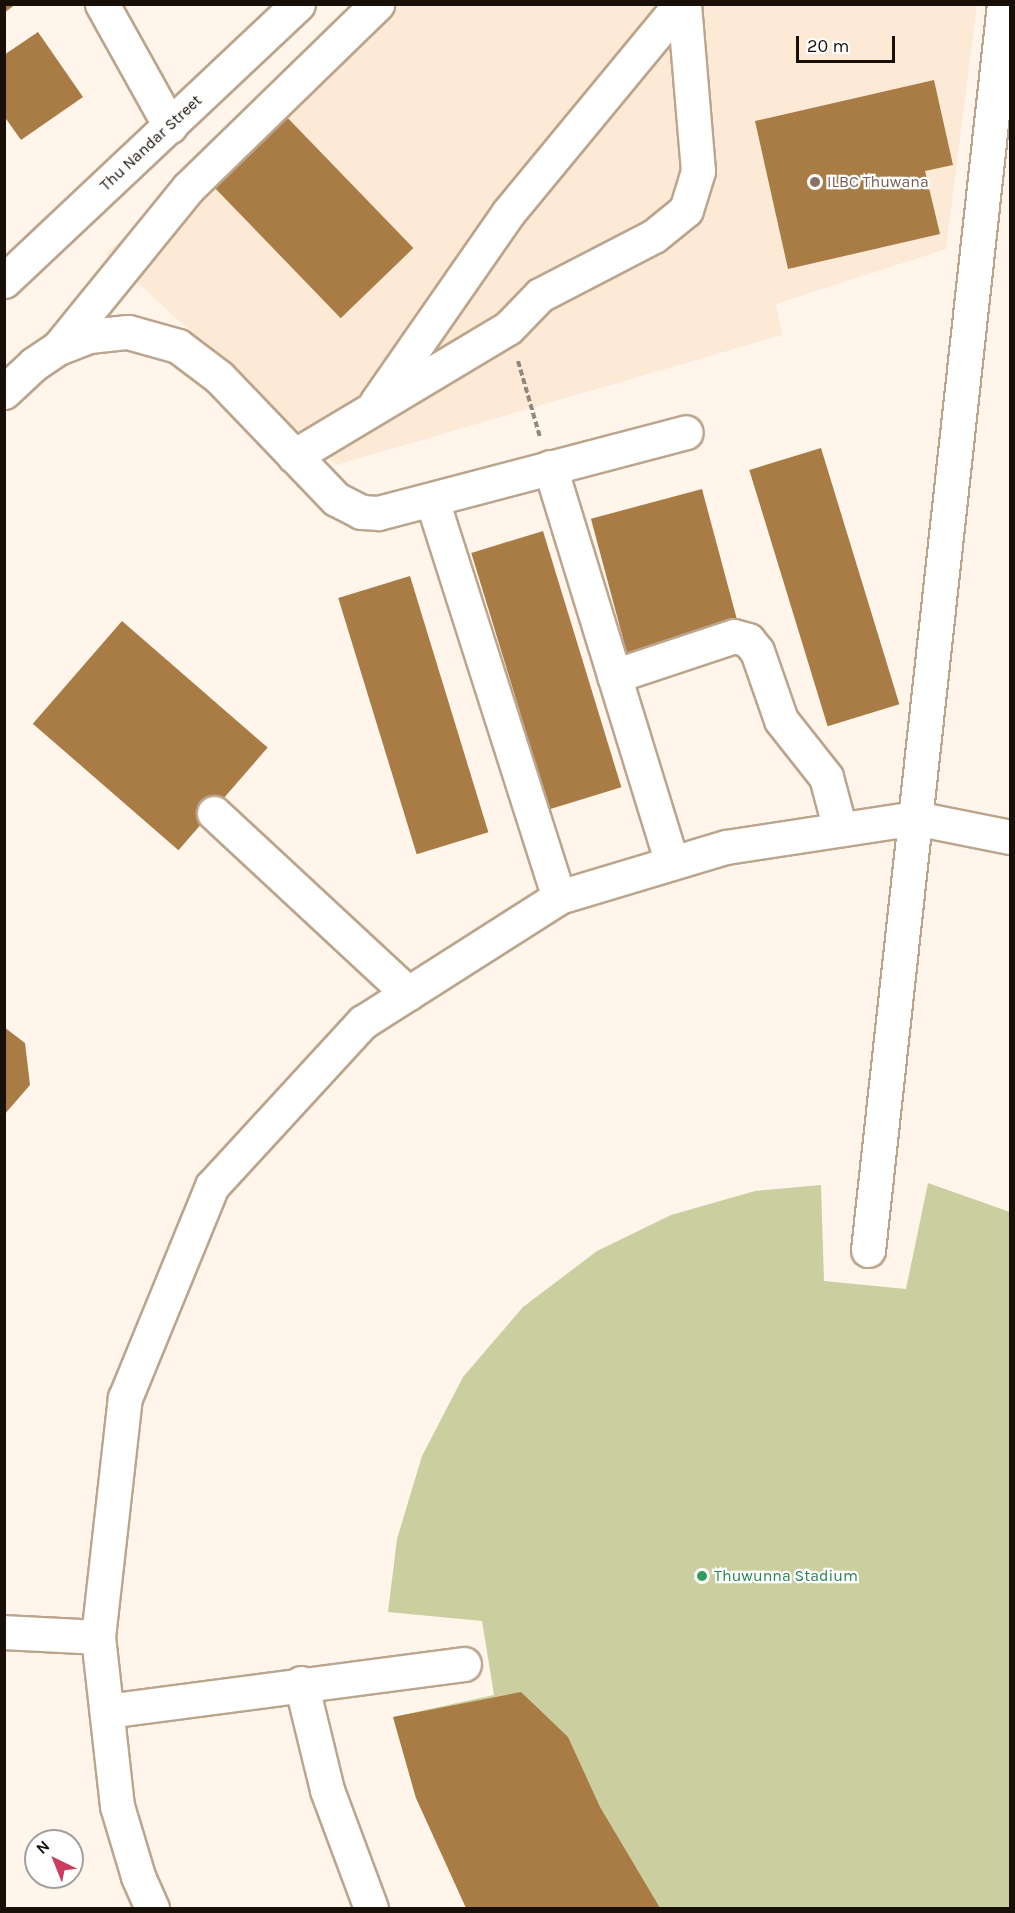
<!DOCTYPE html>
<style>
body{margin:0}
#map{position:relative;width:1015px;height:1913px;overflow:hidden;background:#fff5eb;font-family:Karla,sans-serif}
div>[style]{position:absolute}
.built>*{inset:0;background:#fcead7}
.green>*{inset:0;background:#cbce9f}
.building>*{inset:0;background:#a97c46;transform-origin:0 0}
.path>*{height:4px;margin-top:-2px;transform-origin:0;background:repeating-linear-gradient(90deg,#90877e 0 6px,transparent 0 9px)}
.roads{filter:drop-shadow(2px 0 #bba58c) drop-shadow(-2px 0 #bba58c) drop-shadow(0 2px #bba58c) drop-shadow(0 -2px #bba58c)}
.minor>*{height:33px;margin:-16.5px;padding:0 16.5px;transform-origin:16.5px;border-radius:16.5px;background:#fff}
.dots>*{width:16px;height:16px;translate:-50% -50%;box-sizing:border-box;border:3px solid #fff;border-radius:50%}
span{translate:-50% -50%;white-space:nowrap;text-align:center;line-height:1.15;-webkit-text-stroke:4.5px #fff;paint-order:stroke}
.street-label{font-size:16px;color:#181008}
.education-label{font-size:16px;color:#785e54}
.left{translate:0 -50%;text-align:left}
.leisure-label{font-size:16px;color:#27864d}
.frame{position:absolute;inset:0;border:6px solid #181008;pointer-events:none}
.north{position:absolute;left:24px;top:1829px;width:60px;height:60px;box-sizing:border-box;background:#fff;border:2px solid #a39f9c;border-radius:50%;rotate:317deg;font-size:16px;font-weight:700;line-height:24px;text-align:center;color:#181008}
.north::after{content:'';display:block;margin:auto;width:21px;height:27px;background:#cc3c5c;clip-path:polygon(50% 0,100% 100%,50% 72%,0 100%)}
.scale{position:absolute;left:796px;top:36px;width:99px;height:27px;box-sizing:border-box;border:3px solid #181008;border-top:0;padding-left:8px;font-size:18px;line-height:21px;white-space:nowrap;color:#181008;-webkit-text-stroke:4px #fff;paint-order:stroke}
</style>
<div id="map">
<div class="built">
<div style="clip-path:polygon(374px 5px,977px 5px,946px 249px,776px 304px,782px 335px,336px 465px,106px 254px)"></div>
</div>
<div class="green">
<div style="clip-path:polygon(928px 1183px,1010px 1212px,1010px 1908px,466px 1908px,416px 1798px,393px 1717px,494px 1695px,482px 1621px,388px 1612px,397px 1539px,422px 1456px,463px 1377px,523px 1307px,597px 1251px,671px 1215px,755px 1191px,821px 1185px,824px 1281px,906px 1289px)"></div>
</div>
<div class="building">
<div style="clip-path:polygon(4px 4px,16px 4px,4px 13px)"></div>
<div style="clip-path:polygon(38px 32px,83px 97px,21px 140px,4px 116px,4px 55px)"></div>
<div style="clip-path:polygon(934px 80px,953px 165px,925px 171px,940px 234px,788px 269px,755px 121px)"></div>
<div style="left:280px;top:110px;width:192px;height:101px;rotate:46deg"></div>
<div style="left:821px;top:448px;width:268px;height:75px;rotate:73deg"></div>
<div style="left:702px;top:489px;width:139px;height:115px;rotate:75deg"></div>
<div style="left:543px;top:531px;width:268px;height:75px;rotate:73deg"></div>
<div style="left:410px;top:576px;width:268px;height:75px;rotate:73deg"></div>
<div style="left:122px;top:621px;width:193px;height:136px;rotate:41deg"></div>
<div style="clip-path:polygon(4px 1027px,25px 1043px,30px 1085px,4px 1115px)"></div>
<div style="clip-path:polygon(521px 1692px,568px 1737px,600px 1807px,660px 1908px,466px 1908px,416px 1798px,393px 1717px)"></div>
</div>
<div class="path">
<div style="left:518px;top:361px;width:79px;rotate:73.9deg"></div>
</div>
<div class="roads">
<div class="minor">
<div style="left:102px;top:4px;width:140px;rotate:60.9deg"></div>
<div style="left:4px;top:281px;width:404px;rotate:-43.3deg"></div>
<div style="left:58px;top:348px;width:206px;rotate:-50.9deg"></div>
<div style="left:188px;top:188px;width:264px;rotate:-44.2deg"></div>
<div style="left:4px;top:392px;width:41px;rotate:-43deg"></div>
<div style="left:34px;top:364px;width:29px;rotate:-34deg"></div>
<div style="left:58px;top:348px;width:33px;rotate:-21deg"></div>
<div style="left:89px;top:336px;width:39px;rotate:-6deg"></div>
<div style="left:128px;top:332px;width:52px;rotate:15.6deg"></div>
<div style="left:178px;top:346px;width:51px;rotate:37.1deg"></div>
<div style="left:219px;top:377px;width:169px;rotate:46.2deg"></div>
<div style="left:336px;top:499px;width:28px;rotate:27deg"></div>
<div style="left:361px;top:512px;width:17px;rotate:3deg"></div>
<div style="left:378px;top:513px;width:318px;rotate:-14.7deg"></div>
<div style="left:376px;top:403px;width:231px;rotate:-55.2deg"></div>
<div style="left:508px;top:213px;width:271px;rotate:-50.5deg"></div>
<div style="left:294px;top:456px;width:249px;rotate:-30.9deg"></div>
<div style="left:508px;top:328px;width:46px;rotate:-45.9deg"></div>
<div style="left:540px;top:295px;width:128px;rotate:-27.4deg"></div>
<div style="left:654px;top:236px;width:41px;rotate:-39.1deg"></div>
<div style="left:686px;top:210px;width:41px;rotate:-72.9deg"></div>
<div style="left:698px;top:171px;width:168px;rotate:-94.8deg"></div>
<div style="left:550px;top:467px;width:414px;rotate:72.9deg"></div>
<div style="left:432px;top:500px;width:417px;rotate:72.3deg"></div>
<div style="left:614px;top:676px;width:126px;rotate:-18.4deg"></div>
<div style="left:734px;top:636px;width:15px;rotate:16deg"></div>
<div style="left:748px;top:640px;width:14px;rotate:51deg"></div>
<div style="left:757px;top:651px;width:73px;rotate:70.8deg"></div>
<div style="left:781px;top:720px;width:73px;rotate:51.7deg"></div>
<div style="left:826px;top:777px;width:54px;rotate:74.9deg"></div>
<div style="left:214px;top:813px;width:265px;rotate:42.9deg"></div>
<div style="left:868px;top:1250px;width:1253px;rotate:-83.77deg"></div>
<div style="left:4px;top:1632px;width:94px;rotate:3deg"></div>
<div style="left:301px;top:1683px;width:110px;rotate:76.3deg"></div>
<div style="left:327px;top:1790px;width:126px;rotate:69.6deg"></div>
<div style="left:107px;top:1711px;width:360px;rotate:-7.5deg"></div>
<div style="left:152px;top:1908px;width:35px;rotate:-114deg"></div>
<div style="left:138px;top:1876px;width:73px;rotate:-106.7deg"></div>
<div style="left:117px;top:1806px;width:170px;rotate:-96.4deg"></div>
<div style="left:98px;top:1637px;width:241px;rotate:-83.6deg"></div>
<div style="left:125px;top:1398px;width:229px;rotate:-67.7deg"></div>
<div style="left:212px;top:1186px;width:223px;rotate:-47.4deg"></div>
<div style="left:363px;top:1022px;width:232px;rotate:-32.5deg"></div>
<div style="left:559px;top:897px;width:174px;rotate:-16.7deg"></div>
<div style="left:726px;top:847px;width:191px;rotate:-8.7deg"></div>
<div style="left:915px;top:818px;width:97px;rotate:11.3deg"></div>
</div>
</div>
<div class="dots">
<div style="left:815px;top:182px;background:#8d6e63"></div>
<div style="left:702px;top:1576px;background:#2e9e5b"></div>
</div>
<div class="street-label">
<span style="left:151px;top:143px;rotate:-43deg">Thu Nandar Street</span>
</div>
<div class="education-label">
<span class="left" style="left:827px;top:182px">ILBC Thuwana</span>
</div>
<div class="leisure-label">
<span class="left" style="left:714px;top:1576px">Thuwunna Stadium</span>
</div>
<div class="frame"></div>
<div class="north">N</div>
<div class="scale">20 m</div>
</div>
